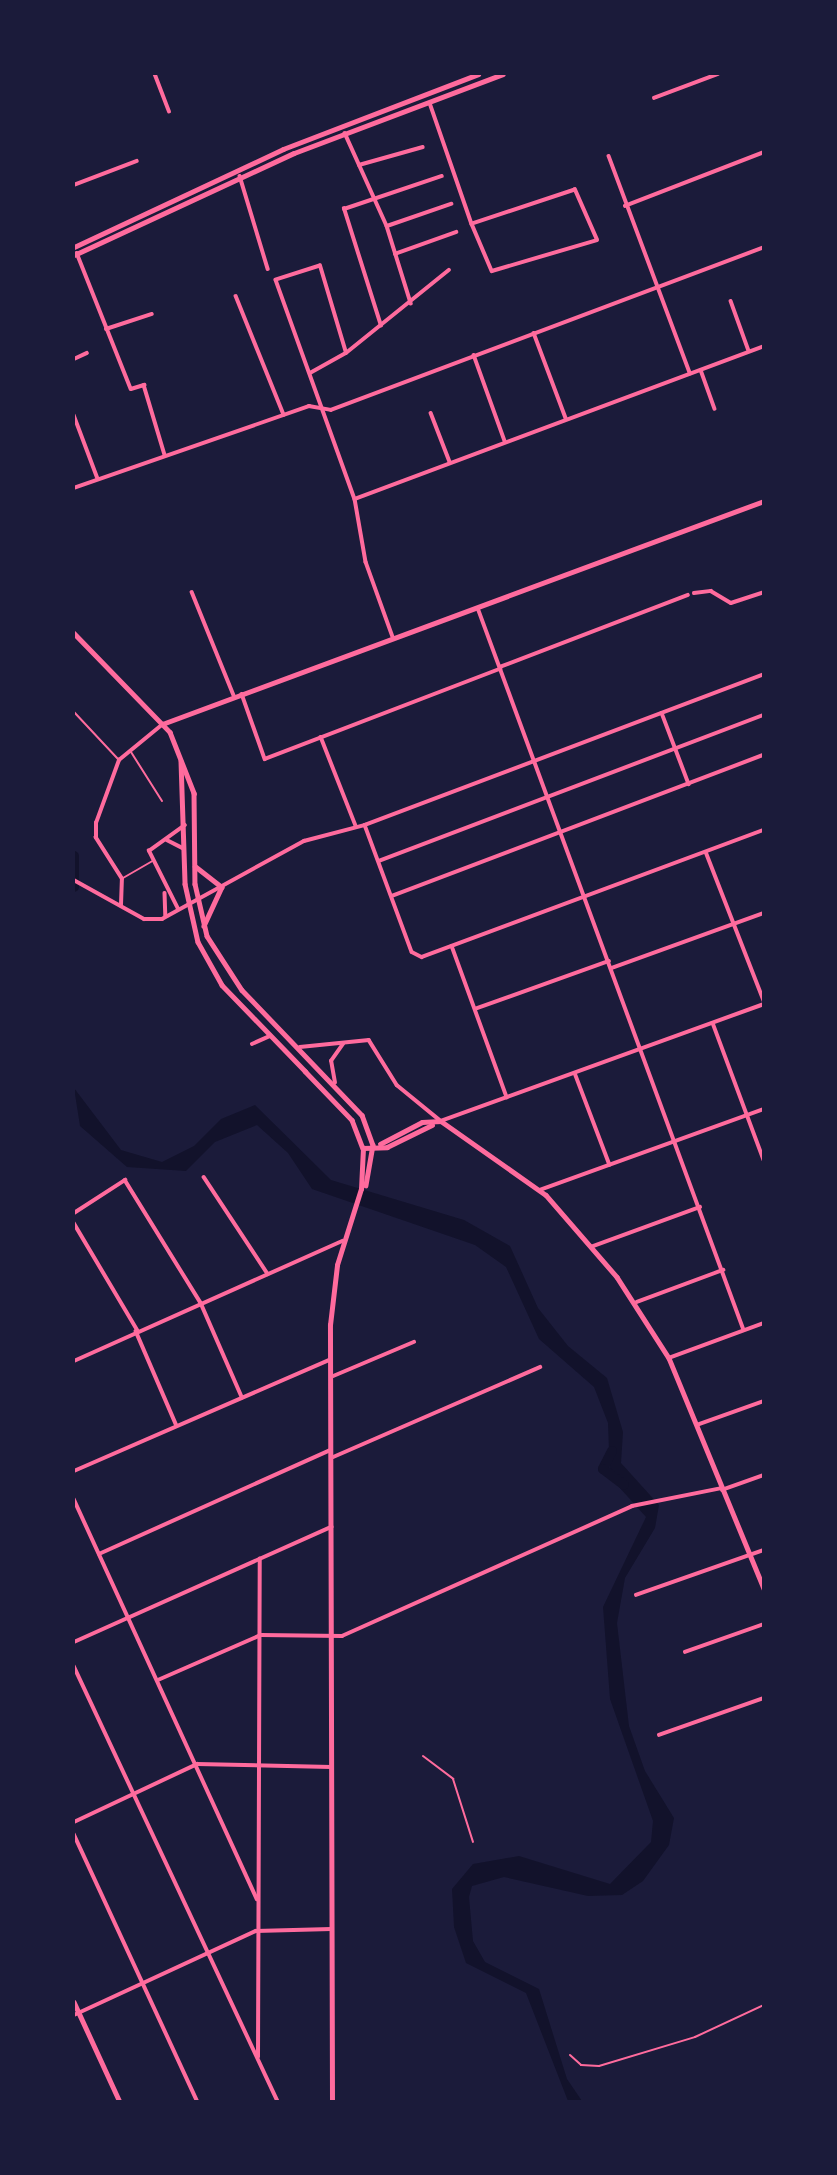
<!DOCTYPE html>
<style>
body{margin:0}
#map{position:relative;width:837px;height:2175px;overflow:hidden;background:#1b1b3a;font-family:Raleway,sans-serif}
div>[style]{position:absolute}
.water>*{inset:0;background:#12122b}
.river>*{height:10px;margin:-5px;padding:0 5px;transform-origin:5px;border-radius:5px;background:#12122b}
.service>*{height:2px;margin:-1px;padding:0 1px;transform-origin:1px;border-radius:1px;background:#ff6b9d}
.minor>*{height:3.5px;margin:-1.75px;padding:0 1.75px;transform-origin:1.75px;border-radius:1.75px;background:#ff6b9d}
.tertiary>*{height:4.5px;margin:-2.25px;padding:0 2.25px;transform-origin:2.25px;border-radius:2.25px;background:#ff6b9d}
.secondary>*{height:4.5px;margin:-2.25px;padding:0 2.25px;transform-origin:2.25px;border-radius:2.25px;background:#ff6b9d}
.trunk>*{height:5px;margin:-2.5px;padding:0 2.5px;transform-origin:2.5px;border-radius:2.5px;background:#ff6b9d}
span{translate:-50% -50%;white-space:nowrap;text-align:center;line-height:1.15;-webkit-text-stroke:5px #1b1b3a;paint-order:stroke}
.frame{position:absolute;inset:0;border:75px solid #1b1b3a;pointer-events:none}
</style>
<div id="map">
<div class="water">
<div style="clip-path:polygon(74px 1088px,121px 1150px,162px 1162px,194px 1146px,221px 1119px,255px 1105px,331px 1180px,464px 1220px,510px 1246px,538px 1308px,568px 1346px,607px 1378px,623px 1432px,621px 1463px,659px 1505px,655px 1528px,625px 1578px,617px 1623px,629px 1726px,645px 1771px,674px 1818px,669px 1845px,643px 1881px,622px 1895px,588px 1896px,504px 1877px,472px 1886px,469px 1897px,473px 1941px,485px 1962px,539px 1989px,567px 2079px,582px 2101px,568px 2101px,526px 1993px,466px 1963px,454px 1927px,452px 1889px,473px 1864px,519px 1856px,610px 1884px,651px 1842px,653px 1821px,610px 1699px,603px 1607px,646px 1517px,610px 1477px,608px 1423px,594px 1387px,539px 1339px,506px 1267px,475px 1245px,312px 1189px,288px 1153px,257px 1125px,215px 1142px,186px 1171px,127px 1167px,80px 1126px)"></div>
</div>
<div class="river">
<div style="left:74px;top:856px;width:31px;rotate:90deg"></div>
<div style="left:612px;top:1451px;width:20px;rotate:117deg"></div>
<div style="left:603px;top:1469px;width:26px;rotate:37deg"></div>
</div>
<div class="service">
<div style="left:74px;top:712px;width:64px;rotate:46.9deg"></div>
<div style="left:131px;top:752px;width:58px;rotate:57.7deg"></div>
<div style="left:123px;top:878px;width:34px;rotate:-30deg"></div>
<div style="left:423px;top:1756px;width:38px;rotate:37deg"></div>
<div style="left:453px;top:1779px;width:66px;rotate:72.4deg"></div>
<div style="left:570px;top:2055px;width:15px;rotate:42deg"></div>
<div style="left:581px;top:2065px;width:18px;rotate:3deg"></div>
<div style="left:599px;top:2066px;width:100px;rotate:-16.8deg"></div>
<div style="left:695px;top:2037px;width:76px;rotate:-24.9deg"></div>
</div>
<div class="minor">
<div style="left:155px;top:74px;width:40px;rotate:69deg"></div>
<div style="left:654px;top:98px;width:68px;rotate:-20.6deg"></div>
<div style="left:430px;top:103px;width:128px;rotate:70.9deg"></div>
<div style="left:472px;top:224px;width:51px;rotate:66.9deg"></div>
<div style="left:492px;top:271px;width:109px;rotate:-16.4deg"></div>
<div style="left:597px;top:240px;width:55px;rotate:-113.7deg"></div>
<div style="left:575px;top:190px;width:108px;rotate:161.7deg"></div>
<div style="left:345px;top:133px;width:102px;rotate:65.7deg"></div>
<div style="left:387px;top:226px;width:81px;rotate:72.7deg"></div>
<div style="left:609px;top:156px;width:232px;rotate:69.5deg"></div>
<div style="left:359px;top:165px;width:66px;rotate:-15.7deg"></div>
<div style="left:240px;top:176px;width:97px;rotate:73.2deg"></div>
<div style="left:74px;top:185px;width:67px;rotate:-20.9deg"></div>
<div style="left:625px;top:206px;width:149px;rotate:-21.2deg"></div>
<div style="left:387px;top:226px;width:68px;rotate:-19deg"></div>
<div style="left:77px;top:253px;width:146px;rotate:68.3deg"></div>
<div style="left:131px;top:389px;width:14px;rotate:-17deg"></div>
<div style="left:144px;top:385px;width:73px;rotate:73.3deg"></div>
<div style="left:395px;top:254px;width:65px;rotate:-19.8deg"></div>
<div style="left:236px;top:296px;width:128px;rotate:68deg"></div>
<div style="left:731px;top:301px;width:53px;rotate:70.2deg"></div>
<div style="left:381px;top:326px;width:123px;rotate:-107.5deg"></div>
<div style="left:344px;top:209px;width:103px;rotate:-18.6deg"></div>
<div style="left:106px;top:329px;width:48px;rotate:-18.1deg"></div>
<div style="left:534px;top:333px;width:91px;rotate:69.4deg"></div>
<div style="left:346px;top:353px;width:91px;rotate:-106.6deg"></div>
<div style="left:320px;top:266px;width:46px;rotate:162.3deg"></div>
<div style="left:276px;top:280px;width:233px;rotate:70.2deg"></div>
<div style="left:355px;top:499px;width:64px;rotate:80.1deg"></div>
<div style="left:366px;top:562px;width:80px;rotate:70.2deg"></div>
<div style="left:474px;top:355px;width:91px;rotate:70.2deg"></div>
<div style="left:74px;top:359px;width:14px;rotate:-25deg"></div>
<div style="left:701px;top:370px;width:41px;rotate:70.3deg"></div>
<div style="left:310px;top:373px;width:41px;rotate:-29.1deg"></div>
<div style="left:346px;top:353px;width:132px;rotate:-38.9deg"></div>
<div style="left:431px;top:413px;width:53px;rotate:68.8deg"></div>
<div style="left:74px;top:415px;width:68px;rotate:69.4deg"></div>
<div style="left:74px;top:488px;width:249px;rotate:-19.2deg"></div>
<div style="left:309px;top:406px;width:22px;rotate:10deg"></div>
<div style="left:331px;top:410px;width:463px;rotate:-20.6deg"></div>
<div style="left:355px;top:499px;width:437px;rotate:-20.5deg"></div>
<div style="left:192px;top:592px;width:114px;rotate:67.9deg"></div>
<div style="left:694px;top:593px;width:17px;rotate:-7deg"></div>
<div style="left:711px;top:591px;width:23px;rotate:31deg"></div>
<div style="left:731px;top:603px;width:35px;rotate:-18deg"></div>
<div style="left:478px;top:608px;width:769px;rotate:69.78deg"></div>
<div style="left:500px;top:667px;width:201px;rotate:-21deg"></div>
<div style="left:242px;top:694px;width:69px;rotate:70.5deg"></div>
<div style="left:265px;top:759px;width:252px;rotate:-21deg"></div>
<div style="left:662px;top:713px;width:76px;rotate:69.2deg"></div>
<div style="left:321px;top:737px;width:96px;rotate:68.5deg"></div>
<div style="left:365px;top:825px;width:135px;rotate:69.7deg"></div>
<div style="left:412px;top:952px;width:11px;rotate:27deg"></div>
<div style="left:422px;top:957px;width:365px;rotate:-20.4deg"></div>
<div style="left:167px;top:840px;width:18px;rotate:27deg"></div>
<div style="left:706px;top:852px;width:160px;rotate:68.7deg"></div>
<div style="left:379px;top:861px;width:412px;rotate:-20.8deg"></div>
<div style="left:74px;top:880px;width:80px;rotate:29.1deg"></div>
<div style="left:144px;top:919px;width:18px"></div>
<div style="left:162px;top:919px;width:162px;rotate:-28.8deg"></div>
<div style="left:304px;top:841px;width:63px;rotate:-14.7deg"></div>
<div style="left:365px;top:825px;width:427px;rotate:-20.7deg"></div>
<div style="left:165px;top:893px;width:23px;rotate:88deg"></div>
<div style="left:392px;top:896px;width:398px;rotate:-20.8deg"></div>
<div style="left:121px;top:905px;width:26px;rotate:-88deg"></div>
<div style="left:122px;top:879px;width:49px;rotate:-122.4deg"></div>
<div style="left:96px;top:838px;width:15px;rotate:-90deg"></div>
<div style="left:96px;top:823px;width:67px;rotate:-69.9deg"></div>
<div style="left:119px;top:760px;width:57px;rotate:-39.3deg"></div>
<div style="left:178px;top:909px;width:65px;rotate:-116.6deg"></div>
<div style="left:149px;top:851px;width:44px;rotate:-35.8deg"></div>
<div style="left:452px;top:946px;width:161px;rotate:70deg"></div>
<div style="left:612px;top:968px;width:162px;rotate:-19.9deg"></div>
<div style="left:475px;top:1009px;width:142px;rotate:-19.7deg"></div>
<div style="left:713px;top:1023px;width:146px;rotate:69.6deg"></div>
<div style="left:252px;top:1044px;width:20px;rotate:-24deg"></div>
<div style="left:300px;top:1047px;width:69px;rotate:-5.8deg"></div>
<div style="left:369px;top:1040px;width:53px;rotate:58.1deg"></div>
<div style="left:397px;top:1085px;width:57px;rotate:39.3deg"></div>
<div style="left:441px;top:1121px;width:344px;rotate:-19.9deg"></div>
<div style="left:575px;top:1073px;width:98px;rotate:69.2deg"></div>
<div style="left:335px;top:1083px;width:22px;rotate:-100deg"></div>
<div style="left:331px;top:1061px;width:21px;rotate:-55deg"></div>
<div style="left:204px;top:1177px;width:116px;rotate:56.6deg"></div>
<div style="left:540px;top:1190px;width:238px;rotate:-19.9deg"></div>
<div style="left:74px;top:1213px;width:61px;rotate:-32.9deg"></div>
<div style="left:125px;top:1180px;width:145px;rotate:58.3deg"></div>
<div style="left:201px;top:1303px;width:103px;rotate:66.4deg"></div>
<div style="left:74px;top:1223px;width:126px;rotate:59.3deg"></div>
<div style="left:591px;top:1247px;width:116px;rotate:-20.2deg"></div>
<div style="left:637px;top:1302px;width:92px;rotate:-20.4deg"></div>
<div style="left:136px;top:1331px;width:103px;rotate:66.7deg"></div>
<div style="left:669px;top:1358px;width:101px;rotate:-20.2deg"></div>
<div style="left:74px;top:1361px;width:294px;rotate:-24.1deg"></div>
<div style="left:331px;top:1377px;width:90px;rotate:-22.9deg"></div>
<div style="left:697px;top:1425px;width:71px;rotate:-19.7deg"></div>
<div style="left:331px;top:1458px;width:228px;rotate:-23.5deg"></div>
<div style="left:74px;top:1471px;width:280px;rotate:-23.5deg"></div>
<div style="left:722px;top:1490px;width:45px;rotate:-19.7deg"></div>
<div style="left:74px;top:1499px;width:440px;rotate:65.4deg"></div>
<div style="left:99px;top:1554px;width:253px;rotate:-24.2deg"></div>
<div style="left:636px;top:1595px;width:136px;rotate:-19.4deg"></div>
<div style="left:74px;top:1642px;width:282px;rotate:-24.1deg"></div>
<div style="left:685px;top:1652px;width:84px;rotate:-19.5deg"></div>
<div style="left:74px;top:1666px;width:481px;rotate:64.9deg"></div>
<div style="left:158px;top:1680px;width:112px;rotate:-23.6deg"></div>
<div style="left:261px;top:1635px;width:81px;rotate:0.7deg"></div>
<div style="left:342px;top:1636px;width:318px;rotate:-24.1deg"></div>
<div style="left:632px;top:1506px;width:92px;rotate:-11.3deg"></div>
<div style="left:659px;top:1735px;width:111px;rotate:-19.4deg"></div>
<div style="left:74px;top:1822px;width:136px;rotate:-25.2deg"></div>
<div style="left:197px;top:1764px;width:134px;rotate:1.3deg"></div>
<div style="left:74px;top:1834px;width:295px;rotate:65.2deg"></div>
<div style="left:74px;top:2015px;width:200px;rotate:-24.8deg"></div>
<div style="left:256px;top:1931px;width:75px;rotate:-1.5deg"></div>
<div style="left:258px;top:2057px;width:498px;rotate:-89.8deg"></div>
</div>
<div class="tertiary">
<div style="left:165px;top:723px;width:639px;rotate:-20.34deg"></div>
<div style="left:305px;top:1071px;width:68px;rotate:46.2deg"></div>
<div style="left:352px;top:1120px;width:30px;rotate:69deg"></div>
<div style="left:363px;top:1148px;width:24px;rotate:-2deg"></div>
<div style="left:387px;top:1147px;width:50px;rotate:-26.1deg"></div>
<div style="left:380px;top:1144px;width:47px;rotate:-27.6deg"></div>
<div style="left:422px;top:1122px;width:19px;rotate:-3deg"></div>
<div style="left:441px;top:1121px;width:128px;rotate:35.2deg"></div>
<div style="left:546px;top:1195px;width:108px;rotate:49.1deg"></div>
<div style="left:617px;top:1277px;width:96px;rotate:57.3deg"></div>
<div style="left:669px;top:1358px;width:250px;rotate:67.6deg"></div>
<div style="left:74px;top:2002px;width:110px;rotate:65.3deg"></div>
</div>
<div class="secondary">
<div style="left:74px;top:633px;width:138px;rotate:45.9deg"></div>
<div style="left:170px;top:732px;width:66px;rotate:68.5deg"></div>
<div style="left:194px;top:793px;width:91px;rotate:89.4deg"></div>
<div style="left:195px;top:884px;width:53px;rotate:77deg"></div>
<div style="left:207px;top:936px;width:64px;rotate:57.1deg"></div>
<div style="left:242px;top:990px;width:173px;rotate:46.2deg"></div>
<div style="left:362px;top:1115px;width:32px;rotate:70deg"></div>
<div style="left:373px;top:1145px;width:41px;rotate:99.9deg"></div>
<div style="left:181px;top:761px;width:123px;rotate:88.1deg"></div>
<div style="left:185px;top:884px;width:59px;rotate:77.4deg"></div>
<div style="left:198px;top:942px;width:49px;rotate:60.8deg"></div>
<div style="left:222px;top:985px;width:120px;rotate:46deg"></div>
<div style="left:195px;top:866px;width:34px;rotate:38deg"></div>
<div style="left:222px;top:887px;width:43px;rotate:114.8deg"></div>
<div style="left:332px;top:2102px;width:777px;rotate:-90.15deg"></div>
<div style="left:330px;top:1325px;width:60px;rotate:-83.3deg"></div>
<div style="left:337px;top:1265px;width:80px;rotate:-72.5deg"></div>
<div style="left:361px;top:1189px;width:41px;rotate:-87.2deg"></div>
</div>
<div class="trunk">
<div style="left:74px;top:247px;width:231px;rotate:-25.1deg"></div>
<div style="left:283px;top:149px;width:209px;rotate:-21deg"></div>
<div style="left:74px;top:255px;width:242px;rotate:-24.9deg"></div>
<div style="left:294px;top:153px;width:223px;rotate:-20.7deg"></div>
</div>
<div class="frame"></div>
</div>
